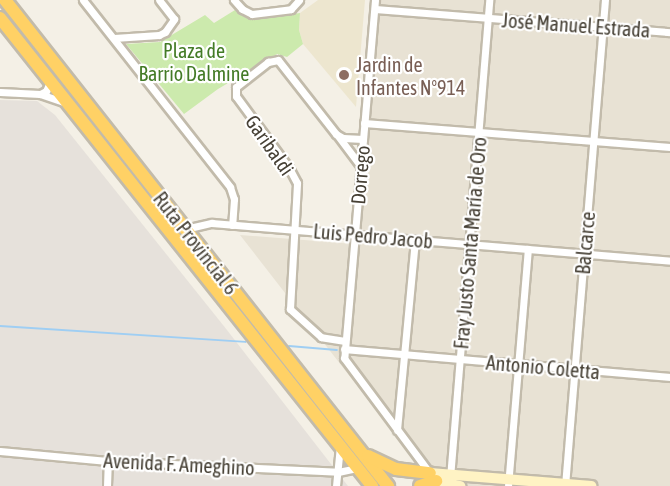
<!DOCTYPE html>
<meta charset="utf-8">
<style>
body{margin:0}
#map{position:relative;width:670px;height:486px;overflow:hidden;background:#f4f0e6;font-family:"Asap Condensed",sans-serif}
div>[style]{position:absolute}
.residential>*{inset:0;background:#e8e2d4}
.industrial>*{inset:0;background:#e6e1db}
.education>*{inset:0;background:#ede6cf}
.green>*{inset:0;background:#cceaad}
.stream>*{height:2px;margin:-1px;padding:0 1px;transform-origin:1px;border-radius:1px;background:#9fcef3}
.roads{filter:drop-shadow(2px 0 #c2bbab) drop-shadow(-2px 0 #c2bbab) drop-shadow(0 2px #c2bbab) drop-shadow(0 -2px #c2bbab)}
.street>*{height:7px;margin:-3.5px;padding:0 3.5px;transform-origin:3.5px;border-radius:3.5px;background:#fff}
.secondary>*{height:10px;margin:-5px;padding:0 5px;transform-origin:5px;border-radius:5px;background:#fff3c4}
.highway>*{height:12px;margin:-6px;padding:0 6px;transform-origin:6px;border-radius:6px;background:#ffd165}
.dots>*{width:16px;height:16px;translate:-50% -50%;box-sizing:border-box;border:3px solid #fff;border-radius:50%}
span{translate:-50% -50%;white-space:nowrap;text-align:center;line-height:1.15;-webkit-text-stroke:4.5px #fff;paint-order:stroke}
.street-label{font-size:20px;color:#464035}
.park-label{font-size:20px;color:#437b26}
.education-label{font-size:20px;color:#785e54}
.left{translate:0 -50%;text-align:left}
</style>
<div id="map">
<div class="residential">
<div style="clip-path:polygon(379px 0,670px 0,670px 486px,435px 486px,240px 235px,354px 244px)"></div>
</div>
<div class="industrial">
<div style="clip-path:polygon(0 100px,37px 101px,55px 115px,227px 330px,348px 486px,0 486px)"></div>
</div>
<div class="education">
<div style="clip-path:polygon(318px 0,365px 0,356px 107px,303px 44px,299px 30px,300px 13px)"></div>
</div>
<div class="green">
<div style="clip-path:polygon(235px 10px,253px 20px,300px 13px,299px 30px,303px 44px,287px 57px,277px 54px,218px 89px,184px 114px,126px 44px,160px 42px,205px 15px,214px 23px)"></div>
</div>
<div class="stream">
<div style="left:0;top:326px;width:246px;rotate:3.7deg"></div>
<div style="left:289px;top:346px;width:48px;rotate:4.8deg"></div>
</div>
<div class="roads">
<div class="street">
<div style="left:83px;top:0;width:238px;rotate:51.8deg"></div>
<div style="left:230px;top:187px;width:13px;rotate:72deg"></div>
<div style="left:234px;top:199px;width:26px;rotate:94deg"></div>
<div style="left:234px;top:0;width:12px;rotate:48deg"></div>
<div style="left:242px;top:9px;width:11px;rotate:27deg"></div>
<div style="left:252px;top:14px;width:39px;rotate:-7deg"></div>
<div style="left:291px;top:9px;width:12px;rotate:-48deg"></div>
<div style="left:375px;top:0;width:359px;rotate:94.9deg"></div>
<div style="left:344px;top:358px;width:142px;rotate:53.3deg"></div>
<div style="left:375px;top:9px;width:296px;rotate:4.5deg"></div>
<div style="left:114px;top:38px;width:45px;rotate:-3.8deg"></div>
<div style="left:159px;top:35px;width:7px;rotate:-27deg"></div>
<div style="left:165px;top:32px;width:16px;rotate:-55deg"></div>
<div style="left:174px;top:19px;width:24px;rotate:-128deg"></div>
<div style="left:0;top:92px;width:40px;rotate:2.9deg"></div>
<div style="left:40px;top:94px;width:7px;rotate:-27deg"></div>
<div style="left:46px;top:91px;width:10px;rotate:-66deg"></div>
<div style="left:40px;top:94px;width:24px;rotate:19deg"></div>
<div style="left:364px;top:123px;width:307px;rotate:4.5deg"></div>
<div style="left:338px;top:136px;width:38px;rotate:53deg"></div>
<div style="left:185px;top:229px;width:28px;rotate:-13deg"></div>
<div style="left:212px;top:223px;width:460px;rotate:4.7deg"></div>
<div style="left:345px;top:341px;width:24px;rotate:-171deg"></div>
<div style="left:321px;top:337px;width:42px;rotate:-137.9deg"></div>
<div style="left:290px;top:309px;width:126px;rotate:-86.8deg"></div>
<div style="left:297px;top:183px;width:17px;rotate:-118deg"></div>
<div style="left:289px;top:168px;width:89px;rotate:-126.4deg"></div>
<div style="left:236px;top:96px;width:9px;rotate:-90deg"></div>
<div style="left:236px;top:87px;width:41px;rotate:-38deg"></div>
<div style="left:268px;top:62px;width:10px;rotate:-11deg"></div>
<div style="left:278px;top:60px;width:94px;rotate:51.9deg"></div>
<div style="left:336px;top:134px;width:8px;rotate:30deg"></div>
<div style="left:343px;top:138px;width:20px;rotate:3deg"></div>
<div style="left:344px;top:349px;width:327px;rotate:4.9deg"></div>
<div style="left:397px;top:430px;width:191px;rotate:-84.6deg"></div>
<div style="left:0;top:451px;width:108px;rotate:5.3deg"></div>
<div style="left:108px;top:461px;width:230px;rotate:2.7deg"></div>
<div style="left:338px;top:472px;width:19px;rotate:-12deg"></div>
<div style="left:450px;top:478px;width:480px;rotate:-85.3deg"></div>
<div style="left:107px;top:486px;width:25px;rotate:-88deg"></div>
<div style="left:336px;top:486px;width:40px;rotate:-84.3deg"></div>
<div style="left:508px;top:486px;width:238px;rotate:-85.2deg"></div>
<div style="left:565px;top:486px;width:488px;rotate:-85.3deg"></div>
</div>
<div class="secondary">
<div style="left:430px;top:473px;width:162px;rotate:4.6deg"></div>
<div style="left:436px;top:481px;width:25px;rotate:12deg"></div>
</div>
<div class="highway">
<div style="left:5px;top:0;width:619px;rotate:51.76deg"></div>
<div style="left:0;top:18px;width:598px;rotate:51.52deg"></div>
<div style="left:368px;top:456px;width:31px;rotate:25deg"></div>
<div style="left:396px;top:469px;width:34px;rotate:7deg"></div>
<div style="left:420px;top:486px;width:17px;rotate:-17deg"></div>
</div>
</div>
<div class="dots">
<div style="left:344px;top:75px;background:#8d6e63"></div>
</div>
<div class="street-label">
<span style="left:576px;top:25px;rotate:4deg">José Manuel Estrada</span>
<span style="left:270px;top:145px;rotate:55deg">Garibaldi</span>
<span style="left:360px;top:175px;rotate:-85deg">Dorrego</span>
<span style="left:373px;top:236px;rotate:5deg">Luis Pedro Jacob</span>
<span style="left:196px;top:243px;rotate:52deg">Ruta Provincial 6</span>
<span style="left:470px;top:243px;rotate:-85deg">Fray Justo Santa María de Oro</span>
<span style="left:585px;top:243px;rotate:-85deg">Balcarce</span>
<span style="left:543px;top:367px;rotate:5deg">Antonio Coletta</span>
<span style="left:179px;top:464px;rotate:3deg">Avenida F. Ameghino</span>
</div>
<div class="park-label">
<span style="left:194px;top:62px">Plaza de<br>Barrio Dalmine</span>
</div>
<div class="education-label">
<span class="left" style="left:356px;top:76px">Jardin de<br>Infantes N°914</span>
</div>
</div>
